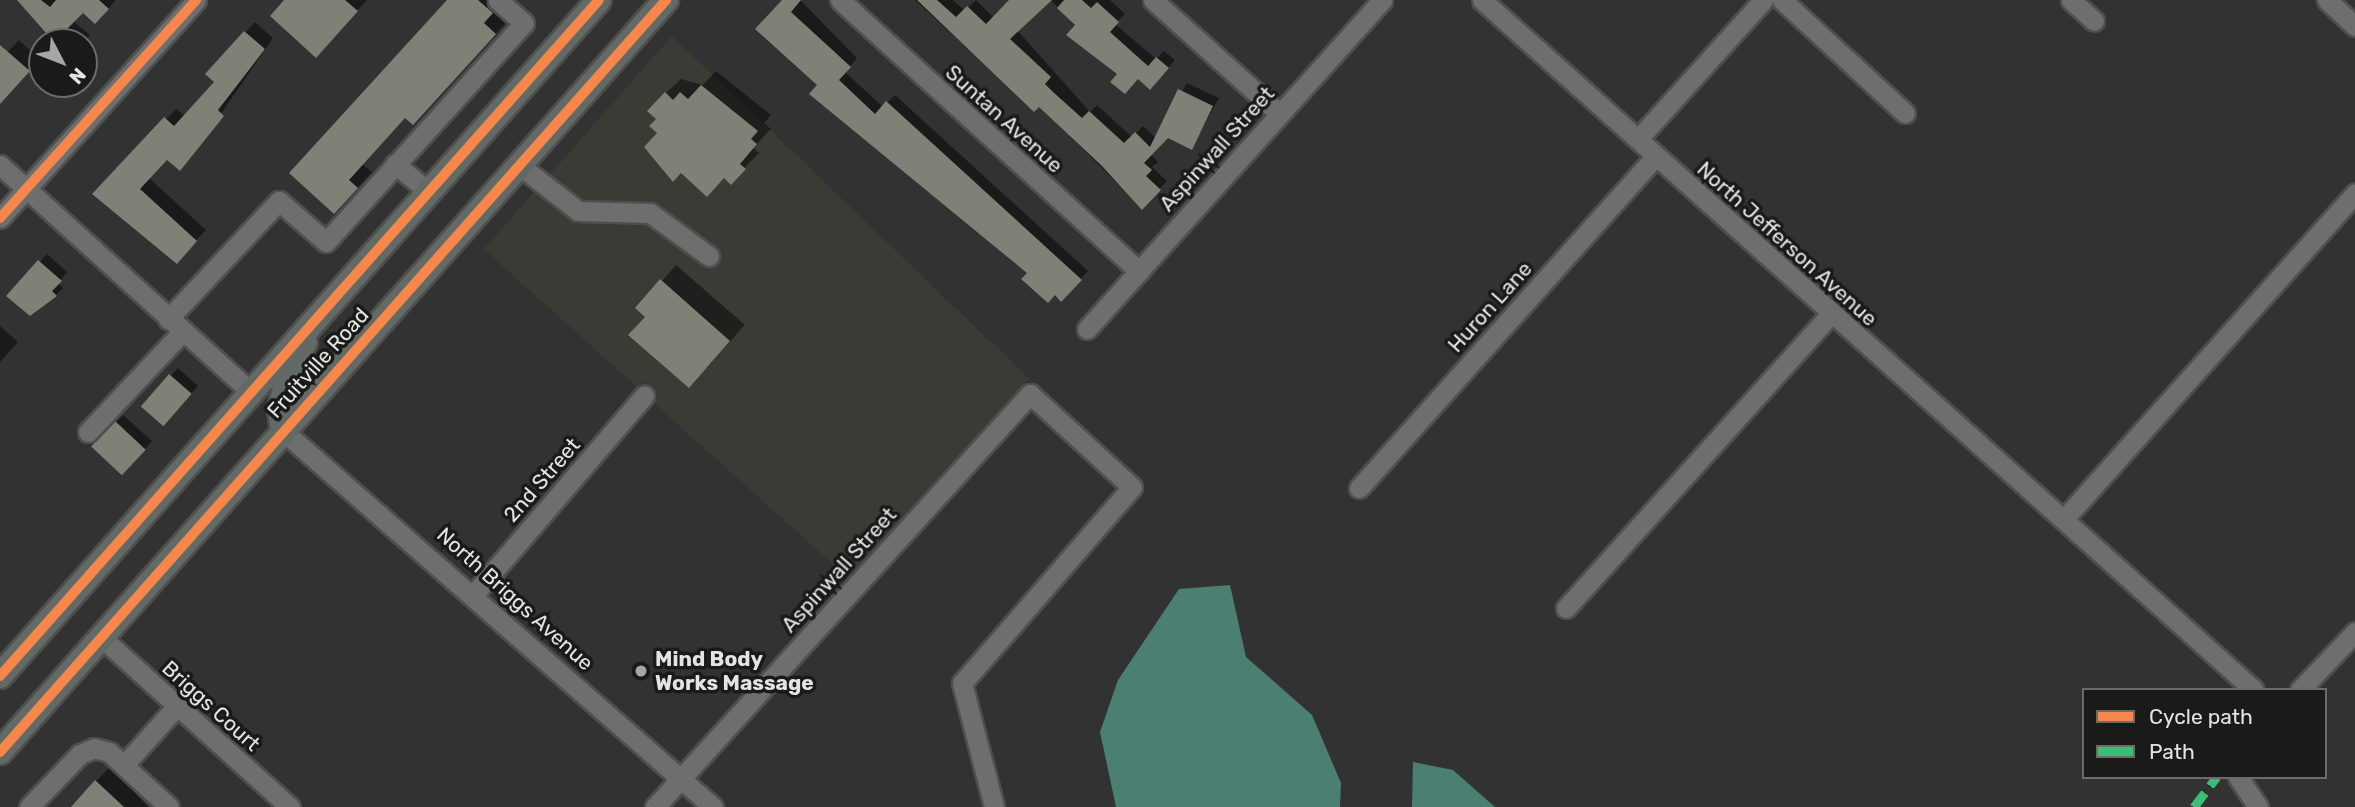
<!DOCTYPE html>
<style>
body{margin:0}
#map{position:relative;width:2355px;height:807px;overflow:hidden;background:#323232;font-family:Rubik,sans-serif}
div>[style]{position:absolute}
.built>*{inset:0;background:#383c35}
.water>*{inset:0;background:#4b7f71}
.shadow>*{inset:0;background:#0007;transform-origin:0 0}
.building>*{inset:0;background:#7f8177;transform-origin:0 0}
.roads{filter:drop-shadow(2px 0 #4e4f4e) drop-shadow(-2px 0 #4e4f4e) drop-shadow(0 2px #4e4f4e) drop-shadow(0 -2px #4e4f4e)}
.minor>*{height:19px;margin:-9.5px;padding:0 9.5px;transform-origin:9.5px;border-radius:9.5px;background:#6d6e6d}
.major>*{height:24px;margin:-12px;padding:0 12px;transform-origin:12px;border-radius:12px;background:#636965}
.quiet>*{height:9px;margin-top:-4.5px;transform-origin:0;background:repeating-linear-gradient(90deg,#3abd76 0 18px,transparent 0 27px)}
.cycleway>*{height:10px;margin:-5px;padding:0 5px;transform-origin:5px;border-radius:5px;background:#f5874c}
.dots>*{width:19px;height:19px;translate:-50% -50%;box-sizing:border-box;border:4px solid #1a1b19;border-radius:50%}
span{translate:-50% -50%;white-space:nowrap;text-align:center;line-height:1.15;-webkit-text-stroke:7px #1a1b19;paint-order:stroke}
.street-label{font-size:21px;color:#e4e5e3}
.poi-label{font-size:21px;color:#e4e5e3;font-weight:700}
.left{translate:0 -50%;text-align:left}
.legend{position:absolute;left:2082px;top:688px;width:245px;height:91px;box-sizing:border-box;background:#1a1b19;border:2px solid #6b6c6a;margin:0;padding:9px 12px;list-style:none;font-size:21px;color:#e4e5e3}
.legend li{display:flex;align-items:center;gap:14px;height:35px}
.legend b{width:35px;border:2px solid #6b6c6a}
.north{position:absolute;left:28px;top:28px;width:70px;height:70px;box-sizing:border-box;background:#1a1b19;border:2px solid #6b6c6a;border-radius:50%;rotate:132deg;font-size:19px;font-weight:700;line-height:28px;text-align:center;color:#e4e5e3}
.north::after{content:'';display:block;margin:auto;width:24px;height:32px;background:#a6a6a5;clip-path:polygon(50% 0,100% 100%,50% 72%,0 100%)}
</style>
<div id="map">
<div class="built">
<div style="clip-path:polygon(672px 36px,1043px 392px,1028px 380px,848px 578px,653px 402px,658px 395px,642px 382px,637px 387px,484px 249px)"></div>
</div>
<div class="water">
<div style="clip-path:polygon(1230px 585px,1246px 657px,1312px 715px,1341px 783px,1340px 807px,1116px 807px,1100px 732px,1118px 680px,1179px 589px)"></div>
<div style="clip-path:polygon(1413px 762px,1453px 770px,1495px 807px,1412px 807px)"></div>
</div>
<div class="shadow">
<div style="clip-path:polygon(26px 0,116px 0,107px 10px,84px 11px,74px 22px,90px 35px,84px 42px,57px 42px)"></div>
<div style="clip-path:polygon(287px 0,367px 0,327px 44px)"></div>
<div style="clip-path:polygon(449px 0,504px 0,510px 18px,428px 108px,406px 116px,362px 164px,372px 172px,349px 197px,291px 173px)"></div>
<div style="clip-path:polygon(784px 0,800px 0,857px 58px,845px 72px,883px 107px,895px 95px,1088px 271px,1061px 299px,812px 94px,820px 85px)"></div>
<div style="clip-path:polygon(915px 0,953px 0,965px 11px,976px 0,994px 18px,1011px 0,1049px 0,1017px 30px,1090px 112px,1097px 105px,1132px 137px,1143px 126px,1156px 138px,1187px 83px,1219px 98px,1191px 148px,1168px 136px,1150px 154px,1158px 162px,1152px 167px,1167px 181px,1142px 208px,1039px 105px,1034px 110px)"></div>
<div style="clip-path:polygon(1051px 0,1110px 0,1125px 14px,1115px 24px,1156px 59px,1164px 51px,1175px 60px,1157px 80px,1120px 74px)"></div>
<div style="clip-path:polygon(255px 22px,273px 38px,190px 159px,180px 169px,168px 158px,149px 178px,206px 230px,186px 251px,95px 194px,176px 109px,185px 116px,216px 82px,207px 74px)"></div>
<div style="clip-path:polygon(19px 40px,39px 59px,0 102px,0 60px)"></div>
<div style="clip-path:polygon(716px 71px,771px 115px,764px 123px,771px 129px,753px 148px,759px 153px,731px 182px,660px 133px,666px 93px,681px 79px,703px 85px)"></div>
<div style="clip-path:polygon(47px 254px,67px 272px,58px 283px,63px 288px,56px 295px,9px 296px)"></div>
<div style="left:676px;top:265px;width:91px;height:58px;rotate:41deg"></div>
<div style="clip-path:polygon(0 326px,18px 342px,0 362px)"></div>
<div style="clip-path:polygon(178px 368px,198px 386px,170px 417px,143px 406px)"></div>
<div style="clip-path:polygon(123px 415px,152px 441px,130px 466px,92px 446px)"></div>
<div style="clip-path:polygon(111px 766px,148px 807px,73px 807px,96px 781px)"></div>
</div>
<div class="building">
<div style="clip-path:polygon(17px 0,41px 0,50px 7px,56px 0,99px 0,109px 9px,95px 24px,83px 13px,54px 42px)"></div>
<div style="clip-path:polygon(284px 0,345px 0,358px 11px,316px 58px,270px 16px)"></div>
<div style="clip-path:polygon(447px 0,478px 0,493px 13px,484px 23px,496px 34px,413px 125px,405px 118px,349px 180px,358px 188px,334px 214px,289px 173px)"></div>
<div style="clip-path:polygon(782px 0,801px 0,791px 12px,851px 67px,839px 80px,875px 114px,886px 101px,1082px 280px,1061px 302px,1055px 295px,1048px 303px,1021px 279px,1027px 273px,809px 94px,817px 85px,755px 29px)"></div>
<div style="clip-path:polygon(917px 0,937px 0,956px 17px,967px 6px,986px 24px,1009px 0,1052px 0,1010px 39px,1051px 77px,1045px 84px,1053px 92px,1082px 118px,1089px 111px,1124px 143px,1135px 132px,1150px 147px,1178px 89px,1213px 106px,1192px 150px,1168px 138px,1144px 163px,1152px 170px,1146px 176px,1161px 190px,1142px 210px,1102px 166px,1039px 107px,1034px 112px)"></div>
<div style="clip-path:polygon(1064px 0,1082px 0,1091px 8px,1097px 2px,1119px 22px,1110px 32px,1148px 66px,1156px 57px,1169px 68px,1150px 90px,1138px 79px,1125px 94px,1110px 82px,1117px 74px,1066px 35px,1075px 25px,1057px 8px)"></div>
<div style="clip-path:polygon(244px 31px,265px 49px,218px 110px,224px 116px,180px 171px,167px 160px,140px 189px,197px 241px,177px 264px,92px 194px,164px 117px,174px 126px,214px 82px,205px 74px)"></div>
<div style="clip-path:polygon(0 45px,30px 71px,0 104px)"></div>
<div style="clip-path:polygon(701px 85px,758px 131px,751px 139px,757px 144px,740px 164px,746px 169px,731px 185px,724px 178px,707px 197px,681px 173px,673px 182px,644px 147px,657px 133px,649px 126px,656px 119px,647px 111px,665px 92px,673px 100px,680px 92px,688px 99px)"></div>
<div style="clip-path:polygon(38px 260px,62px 281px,52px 291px,57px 296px,30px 316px,6px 296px)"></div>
<div style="clip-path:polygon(660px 279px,730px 341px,689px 388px,628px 335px,645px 317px,635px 308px)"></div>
<div style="left:169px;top:374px;width:30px;height:43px;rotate:41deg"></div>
<div style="left:115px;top:421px;width:42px;height:35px;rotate:43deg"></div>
<div style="clip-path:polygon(95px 780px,124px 807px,71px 807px)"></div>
</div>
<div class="roads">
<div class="minor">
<div style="left:840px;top:0;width:404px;rotate:42.2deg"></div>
<div style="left:1153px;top:0;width:169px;rotate:41.9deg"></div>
<div style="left:1482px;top:0;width:1035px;rotate:41.79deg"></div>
<div style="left:1782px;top:0;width:167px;rotate:42.6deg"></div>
<div style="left:2071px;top:0;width:31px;rotate:42deg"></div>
<div style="left:2327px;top:0;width:38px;rotate:43deg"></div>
<div style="left:1638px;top:139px;width:187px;rotate:-48deg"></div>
<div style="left:395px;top:164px;width:43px;rotate:39.3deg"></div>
<div style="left:0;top:165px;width:337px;rotate:42.1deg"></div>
<div style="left:519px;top:165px;width:75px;rotate:37.9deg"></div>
<div style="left:578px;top:211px;width:72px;rotate:1.6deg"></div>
<div style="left:650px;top:213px;width:73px;rotate:36.1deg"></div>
<div style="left:0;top:218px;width:293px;rotate:-48deg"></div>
<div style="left:168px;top:319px;width:162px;rotate:-46.8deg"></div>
<div style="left:279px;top:201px;width:62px;rotate:41.1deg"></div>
<div style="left:326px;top:242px;width:295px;rotate:-47.9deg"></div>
<div style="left:524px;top:23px;width:35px;rotate:-139deg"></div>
<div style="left:1087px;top:329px;width:442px;rotate:-48.1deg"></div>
<div style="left:283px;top:431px;width:571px;rotate:41.17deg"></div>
<div style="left:88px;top:432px;width:137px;rotate:-46.8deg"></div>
<div style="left:1359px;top:488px;width:445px;rotate:-48.2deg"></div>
<div style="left:2064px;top:519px;width:437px;rotate:-48.2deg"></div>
<div style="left:475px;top:593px;width:260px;rotate:-49.4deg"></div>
<div style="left:1566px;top:608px;width:396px;rotate:-48deg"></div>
<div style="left:102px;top:638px;width:253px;rotate:42deg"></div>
<div style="left:2300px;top:690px;width:80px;rotate:-46.5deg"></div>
<div style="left:124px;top:765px;width:79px;rotate:-48.1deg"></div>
<div style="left:2238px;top:777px;width:36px;rotate:56deg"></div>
<div style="left:29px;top:807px;width:74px;rotate:-46.1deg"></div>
<div style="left:80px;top:754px;width:15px;rotate:-23deg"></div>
<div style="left:94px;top:748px;width:16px;rotate:15deg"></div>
<div style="left:109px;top:752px;width:81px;rotate:42.5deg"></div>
<div style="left:655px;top:807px;width:558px;rotate:-47.76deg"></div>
<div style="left:1030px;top:394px;width:138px;rotate:42.4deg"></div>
<div style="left:1132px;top:487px;width:259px;rotate:130.9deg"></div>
<div style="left:962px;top:683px;width:128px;rotate:75.5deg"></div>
</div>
<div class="major">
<div style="left:283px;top:431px;width:21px;rotate:-98deg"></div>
<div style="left:280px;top:410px;width:33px;rotate:-78deg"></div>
<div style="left:287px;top:378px;width:40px;rotate:-63.4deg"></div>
<div style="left:0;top:676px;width:903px;rotate:-48.46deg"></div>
<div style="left:0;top:752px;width:1005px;rotate:-48.47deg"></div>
</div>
</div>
<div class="quiet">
<div style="left:2194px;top:807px;width:38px;rotate:-53deg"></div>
</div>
<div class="cycleway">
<div style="left:0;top:218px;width:293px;rotate:-48deg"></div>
<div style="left:0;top:676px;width:903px;rotate:-48.46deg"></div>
<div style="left:0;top:752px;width:1005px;rotate:-48.47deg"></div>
</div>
<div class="dots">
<div style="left:641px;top:671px;background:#a6a6a5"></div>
</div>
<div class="street-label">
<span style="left:1004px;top:119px;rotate:42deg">Suntan Avenue</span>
<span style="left:1217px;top:149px;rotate:-48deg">Aspinwall Street</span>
<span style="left:1787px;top:244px;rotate:42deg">North Jefferson Avenue</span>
<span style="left:1490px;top:307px;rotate:-48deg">Huron Lane</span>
<span style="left:318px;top:363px;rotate:-48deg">Fruitville Road</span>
<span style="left:542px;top:480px;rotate:-49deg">2nd Street</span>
<span style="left:839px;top:570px;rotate:-48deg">Aspinwall Street</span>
<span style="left:515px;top:599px;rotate:42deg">North Briggs Avenue</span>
<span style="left:211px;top:706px;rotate:42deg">Briggs Court</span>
</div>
<div class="poi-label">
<span class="left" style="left:655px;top:671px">Mind Body<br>Works Massage</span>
</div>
<ul class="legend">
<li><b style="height:9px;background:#f5874c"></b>Cycle path</li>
<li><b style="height:9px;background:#3abd76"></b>Path</li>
</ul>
<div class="north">N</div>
</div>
